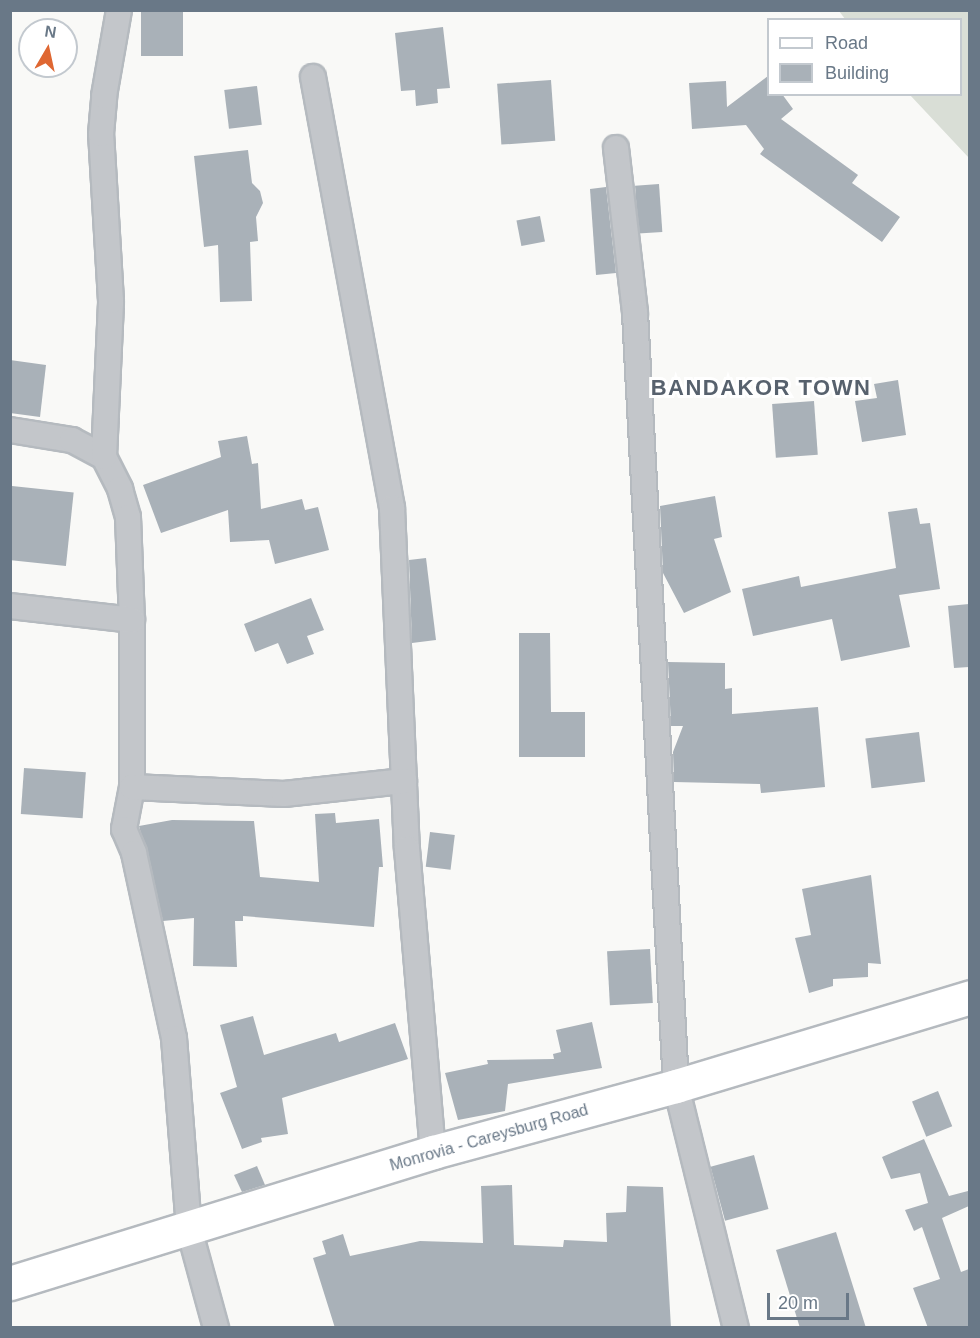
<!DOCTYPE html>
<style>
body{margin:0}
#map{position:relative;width:980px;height:1338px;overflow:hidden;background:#f9f9f7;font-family:Helvetica,sans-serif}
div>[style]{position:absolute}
.green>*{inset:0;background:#d9ded6}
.building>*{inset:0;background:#a9b1b8;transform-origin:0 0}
.roads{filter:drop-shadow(2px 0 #b5babf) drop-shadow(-2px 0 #b5babf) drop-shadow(0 2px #b5babf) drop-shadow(0 -2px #b5babf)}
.minor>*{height:24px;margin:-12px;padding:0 12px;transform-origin:12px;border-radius:12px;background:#c3c6ca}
.secondary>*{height:33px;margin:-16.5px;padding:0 16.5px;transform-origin:16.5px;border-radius:16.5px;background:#fff}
span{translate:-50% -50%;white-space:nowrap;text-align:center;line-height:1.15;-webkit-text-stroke:6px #fff;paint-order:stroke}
.street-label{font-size:16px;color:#697887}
.district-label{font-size:22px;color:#57616d;font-weight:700;letter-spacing:1.5px}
.frame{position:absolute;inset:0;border:12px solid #697887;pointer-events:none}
.legend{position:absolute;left:767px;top:18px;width:195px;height:78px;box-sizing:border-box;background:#fff;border:2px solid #c3c9cf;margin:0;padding:8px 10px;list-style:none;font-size:18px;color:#697887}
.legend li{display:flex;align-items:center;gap:12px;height:30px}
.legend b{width:30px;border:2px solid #c3c9cf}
.north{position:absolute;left:18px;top:18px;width:60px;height:60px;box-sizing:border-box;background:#fff;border:2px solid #c3c9cf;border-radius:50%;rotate:9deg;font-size:16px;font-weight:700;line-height:24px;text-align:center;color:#697887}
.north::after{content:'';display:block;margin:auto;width:21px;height:27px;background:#df6732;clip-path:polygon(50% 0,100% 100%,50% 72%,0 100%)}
.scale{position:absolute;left:767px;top:1293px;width:82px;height:27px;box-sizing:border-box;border:3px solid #697887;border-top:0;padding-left:8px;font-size:18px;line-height:21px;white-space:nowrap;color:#697887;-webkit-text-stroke:4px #fff;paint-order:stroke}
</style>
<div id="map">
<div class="green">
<div style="clip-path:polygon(839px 11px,969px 11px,969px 158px,910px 95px,960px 94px,960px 20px,845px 19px)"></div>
</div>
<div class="building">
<div style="left:141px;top:10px;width:42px;height:46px"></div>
<div style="clip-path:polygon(443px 27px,450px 88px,437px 89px,438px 103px,416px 106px,415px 90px,401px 91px,395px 33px)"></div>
<div style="clip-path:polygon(768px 76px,768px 94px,782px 94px,793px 109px,781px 119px,858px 175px,852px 183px,900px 217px,882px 242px,760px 154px,764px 149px,746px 125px,692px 129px,689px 83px,726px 81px,727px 107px)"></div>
<div style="left:551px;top:80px;width:61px;height:54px;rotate:86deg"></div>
<div style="left:257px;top:86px;width:39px;height:33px;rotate:83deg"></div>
<div style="clip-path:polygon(248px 150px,252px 183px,260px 191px,263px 203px,256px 217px,258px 241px,250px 242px,252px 301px,220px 302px,218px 245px,204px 247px,194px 156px)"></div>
<div style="left:659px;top:184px;width:48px;height:24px;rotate:86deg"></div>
<div style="clip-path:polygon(606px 187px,616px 273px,596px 275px,590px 189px)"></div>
<div style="left:540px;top:216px;width:26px;height:24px;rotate:79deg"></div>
<div style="clip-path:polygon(10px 360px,46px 365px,40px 417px,10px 413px)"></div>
<div style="clip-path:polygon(898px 380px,906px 435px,862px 442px,855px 401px,877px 398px,874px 384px)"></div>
<div style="left:814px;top:401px;width:54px;height:42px;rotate:86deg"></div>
<div style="clip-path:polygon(247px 436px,252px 464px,258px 463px,261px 509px,302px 499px,305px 510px,318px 507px,329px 550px,275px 564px,269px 540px,230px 542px,228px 510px,161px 533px,143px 485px,221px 457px,218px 441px)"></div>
<div style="left:12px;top:486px;width:62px;height:74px;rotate:6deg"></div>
<div style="clip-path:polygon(715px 496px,722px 537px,714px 539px,731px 592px,684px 613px,663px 573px,660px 506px)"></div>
<div style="clip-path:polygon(917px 508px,920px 524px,930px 523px,940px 589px,899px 595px,910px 647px,841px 661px,832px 619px,753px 636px,742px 589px,799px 576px,801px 587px,896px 568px,888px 512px)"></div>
<div style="clip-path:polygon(426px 558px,436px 640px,412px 643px,409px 560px)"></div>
<div style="clip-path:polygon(311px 598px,324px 630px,307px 636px,314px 654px,287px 664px,278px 643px,255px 652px,244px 624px)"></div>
<div style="clip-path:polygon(969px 604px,969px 667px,954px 668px,948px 606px)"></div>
<div style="clip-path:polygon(519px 633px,550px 633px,551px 712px,585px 712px,585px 757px,519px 757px)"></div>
<div style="clip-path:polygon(668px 662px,725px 663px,725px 689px,732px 688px,732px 714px,818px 707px,825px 787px,761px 793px,760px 784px,674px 782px,673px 752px,683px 726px,671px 726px)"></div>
<div style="left:919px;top:732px;width:50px;height:54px;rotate:83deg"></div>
<div style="left:24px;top:768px;width:62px;height:46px;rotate:4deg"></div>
<div style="clip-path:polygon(335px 813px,336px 823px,379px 819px,383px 867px,379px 867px,374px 927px,243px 916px,243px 921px,235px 921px,237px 967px,193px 966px,194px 918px,163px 921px,139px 826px,172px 820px,254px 821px,260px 877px,319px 882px,315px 814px)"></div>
<div style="left:430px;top:832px;width:25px;height:35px;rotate:7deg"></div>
<div style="clip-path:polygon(871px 875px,881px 964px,868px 963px,868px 977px,833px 979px,833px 986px,809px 993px,795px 938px,811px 935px,802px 889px)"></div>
<div style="left:650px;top:949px;width:54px;height:43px;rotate:87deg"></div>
<div style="clip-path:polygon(253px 1016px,264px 1055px,336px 1033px,339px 1042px,395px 1023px,408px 1059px,282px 1098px,288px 1134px,261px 1138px,262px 1142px,242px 1149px,220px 1093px,237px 1087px,220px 1025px)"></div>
<div style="clip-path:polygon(592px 1022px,602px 1068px,508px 1084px,505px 1111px,458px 1120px,445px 1073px,488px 1064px,487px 1060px,554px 1059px,553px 1054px,561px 1052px,556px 1030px)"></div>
<div style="left:938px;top:1091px;width:38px;height:28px;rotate:68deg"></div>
<div style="clip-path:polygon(924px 1139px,949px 1196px,968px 1191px,969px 1195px,969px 1206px,942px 1218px,961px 1272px,969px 1269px,969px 1328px,928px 1328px,913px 1288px,940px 1279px,922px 1227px,914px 1231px,905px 1210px,928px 1203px,920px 1173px,891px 1179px,882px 1157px)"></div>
<div style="left:754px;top:1155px;width:56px;height:45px;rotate:75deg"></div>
<div style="clip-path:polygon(257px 1166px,265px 1185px,242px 1192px,234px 1175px)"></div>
<div style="clip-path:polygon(512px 1185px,514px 1245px,563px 1247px,564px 1240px,607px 1242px,606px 1213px,626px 1212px,627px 1186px,663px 1187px,671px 1328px,335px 1328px,313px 1258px,326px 1254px,322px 1241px,343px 1234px,350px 1256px,420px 1241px,483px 1243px,481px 1186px)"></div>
<div style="clip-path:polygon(836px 1232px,866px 1328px,800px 1328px,776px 1250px)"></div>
</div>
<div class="roads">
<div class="minor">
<div style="left:313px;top:77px;width:438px;rotate:79.6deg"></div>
<div style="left:392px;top:508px;width:341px;rotate:87.5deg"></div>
<div style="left:407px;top:849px;width:304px;rotate:85.1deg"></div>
<div style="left:616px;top:148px;width:166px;rotate:83.4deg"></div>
<div style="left:635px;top:313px;width:774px;rotate:86.96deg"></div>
<div style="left:676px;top:1086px;width:249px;rotate:76.1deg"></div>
<div style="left:10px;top:430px;width:63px;rotate:9.2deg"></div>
<div style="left:72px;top:440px;width:36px;rotate:28deg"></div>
<div style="left:104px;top:457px;width:36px;rotate:63deg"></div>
<div style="left:120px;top:489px;width:29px;rotate:74deg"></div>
<div style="left:128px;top:517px;width:103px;rotate:87.8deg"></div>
<div style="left:132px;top:620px;width:167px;rotate:90deg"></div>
<div style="left:132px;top:787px;width:43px;rotate:100.8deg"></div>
<div style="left:124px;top:829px;width:26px;rotate:67deg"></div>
<div style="left:134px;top:853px;width:189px;rotate:77.8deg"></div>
<div style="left:174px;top:1038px;width:192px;rotate:85.5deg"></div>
<div style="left:189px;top:1229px;width:103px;rotate:74.7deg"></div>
<div style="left:104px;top:457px;width:156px;rotate:-87.4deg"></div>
<div style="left:111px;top:301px;width:167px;rotate:-93.4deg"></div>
<div style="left:101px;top:134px;width:38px;rotate:-85deg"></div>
<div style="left:104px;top:96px;width:87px;rotate:-80.1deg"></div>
<div style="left:10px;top:606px;width:123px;rotate:6.5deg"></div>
<div style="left:132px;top:787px;width:152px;rotate:2.6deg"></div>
<div style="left:284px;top:794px;width:121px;rotate:-6.2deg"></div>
</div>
<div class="secondary">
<div style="left:10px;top:1283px;width:443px;rotate:-17.2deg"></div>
<div style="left:433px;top:1152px;width:252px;rotate:-15.2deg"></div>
<div style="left:676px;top:1086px;width:307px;rotate:-16.8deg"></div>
</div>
</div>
<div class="street-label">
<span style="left:489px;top:1138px;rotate:-16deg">Monrovia - Careysburg Road</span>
</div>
<div class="district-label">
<span style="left:761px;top:388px">BANDAKOR TOWN</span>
</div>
<div class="frame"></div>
<ul class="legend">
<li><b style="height:8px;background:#fff"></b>Road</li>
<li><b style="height:16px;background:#a9b1b8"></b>Building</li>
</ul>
<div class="north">N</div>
<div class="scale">20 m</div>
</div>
